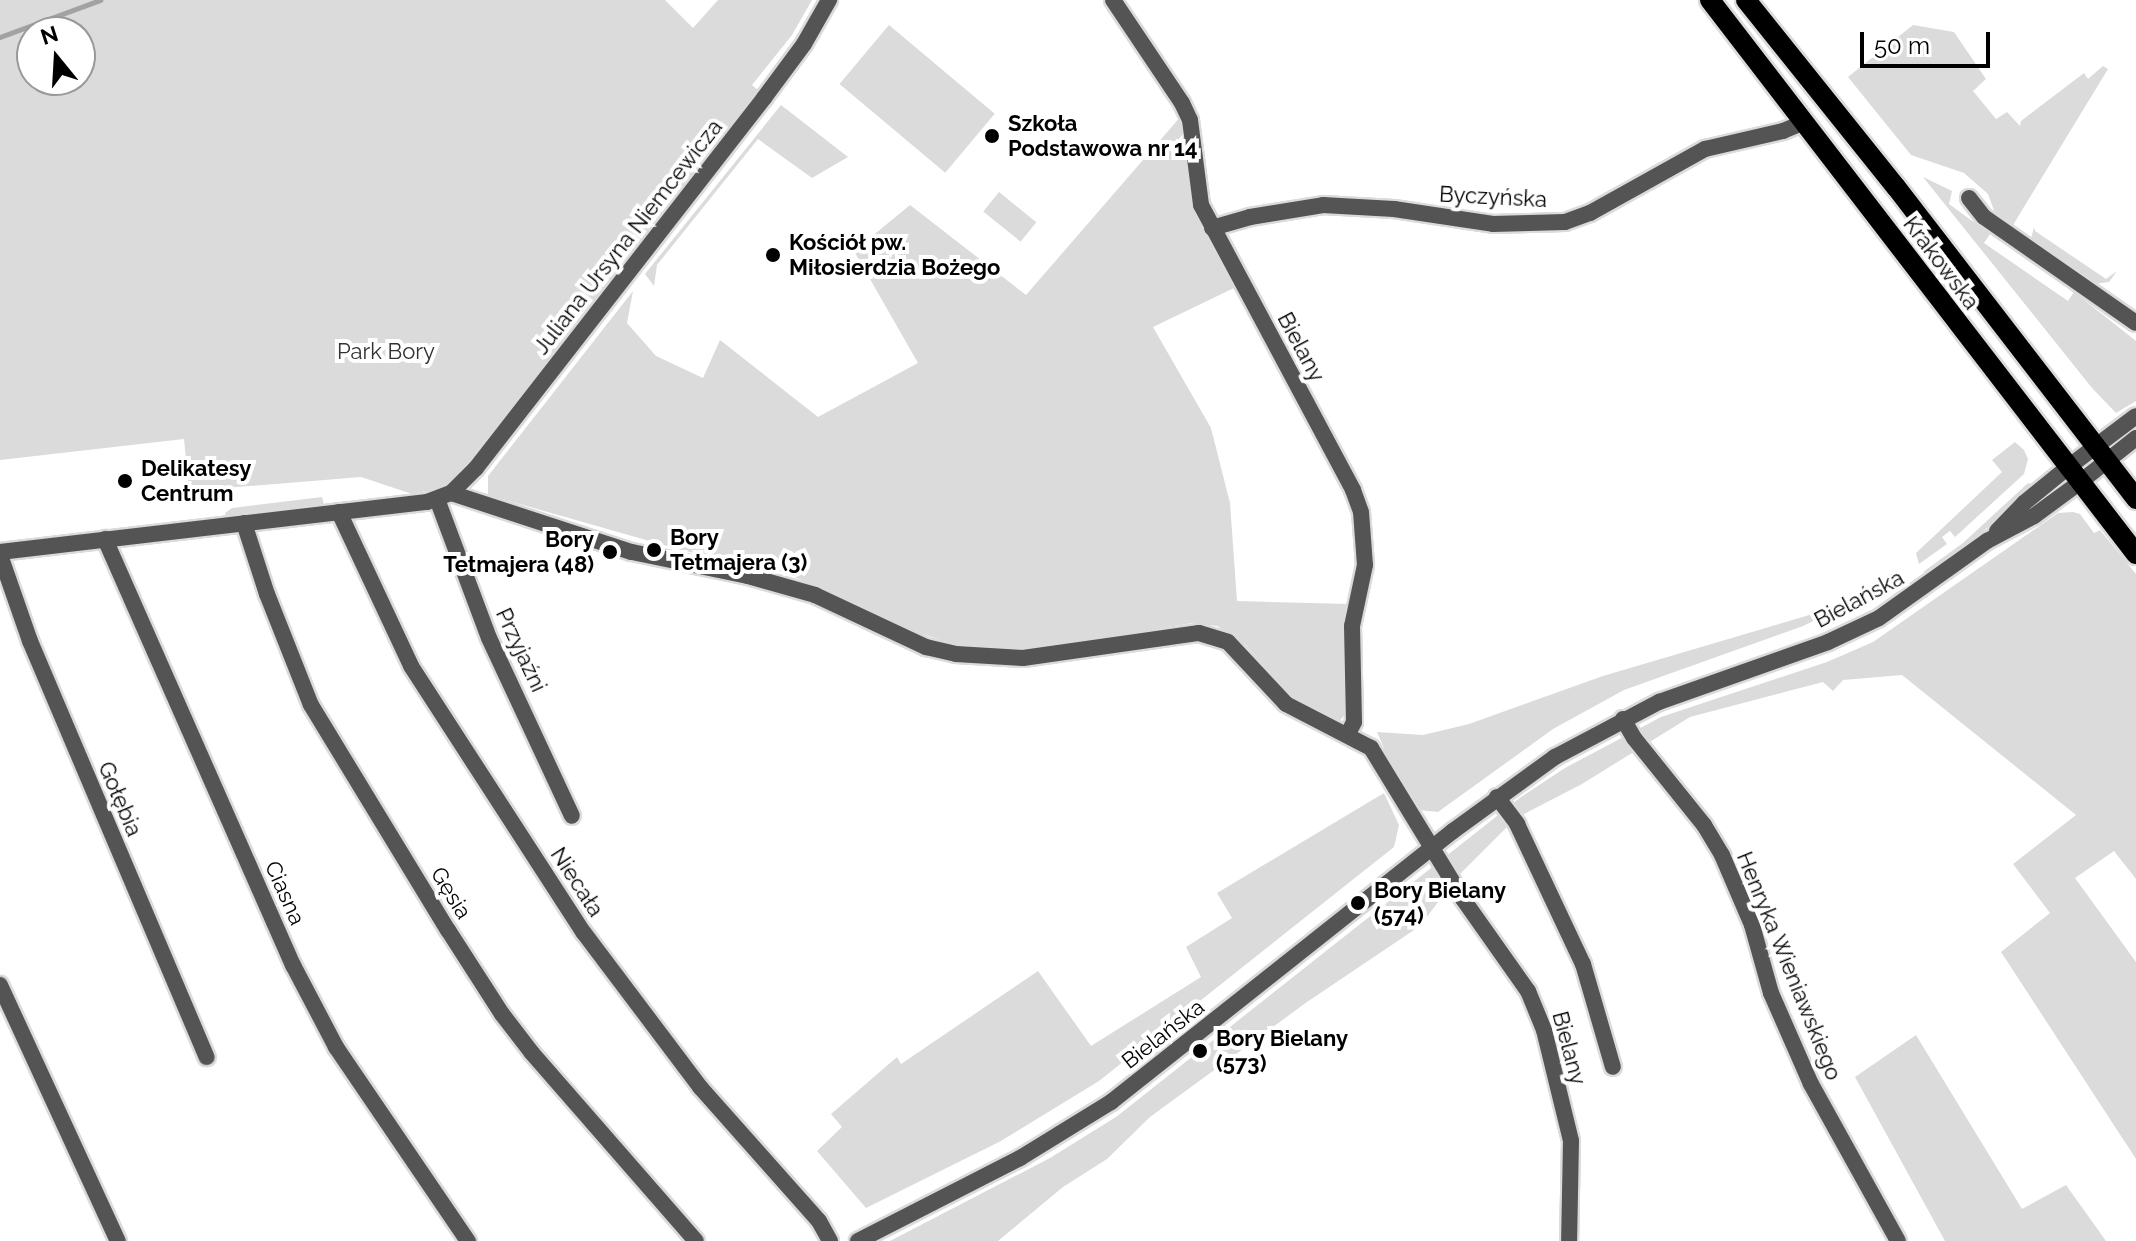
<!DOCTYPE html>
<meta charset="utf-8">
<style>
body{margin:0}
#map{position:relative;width:2136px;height:1241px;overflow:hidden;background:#fff;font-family:Raleway,sans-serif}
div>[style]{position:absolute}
.green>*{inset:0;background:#dbdbdb;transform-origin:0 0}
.stream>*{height:5px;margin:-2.5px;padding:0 2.5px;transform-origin:2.5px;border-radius:2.5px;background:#a2a2a2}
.roads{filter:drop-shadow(2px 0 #dbdbdb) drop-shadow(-2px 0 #dbdbdb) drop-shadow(0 2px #dbdbdb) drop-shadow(0 -2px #dbdbdb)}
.minor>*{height:16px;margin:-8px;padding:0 8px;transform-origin:8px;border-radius:8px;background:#545454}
.tertiary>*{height:16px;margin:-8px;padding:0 8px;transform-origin:8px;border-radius:8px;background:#545454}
.primary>*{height:20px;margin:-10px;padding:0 10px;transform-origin:10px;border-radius:10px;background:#000}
.dots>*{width:22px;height:22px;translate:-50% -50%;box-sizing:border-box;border:4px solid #fff;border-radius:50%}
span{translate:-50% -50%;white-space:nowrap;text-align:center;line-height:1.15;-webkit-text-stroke:8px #fff;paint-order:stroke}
.poi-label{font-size:22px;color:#000;font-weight:700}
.left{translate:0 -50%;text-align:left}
.right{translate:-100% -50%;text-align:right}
.street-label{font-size:22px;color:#000}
.park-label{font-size:22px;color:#323232}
.north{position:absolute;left:16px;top:16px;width:80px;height:80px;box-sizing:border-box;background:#fff;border:2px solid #999;border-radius:50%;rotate:342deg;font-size:22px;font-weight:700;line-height:32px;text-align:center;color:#000}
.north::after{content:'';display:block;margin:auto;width:28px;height:36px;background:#000;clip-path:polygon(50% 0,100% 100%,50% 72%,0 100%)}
.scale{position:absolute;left:1860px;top:32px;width:130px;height:36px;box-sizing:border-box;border:4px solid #000;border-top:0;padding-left:10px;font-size:24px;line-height:28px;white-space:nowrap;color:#000;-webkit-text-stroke:6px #fff;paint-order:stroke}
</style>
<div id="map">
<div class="green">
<div style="clip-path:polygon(evenodd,0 0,665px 0,693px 28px,718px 0,812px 0,792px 35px,752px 85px,759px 91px,460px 472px,441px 488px,412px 494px,361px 477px,189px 491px,184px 439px,0 460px,0 0,80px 32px,80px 80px,32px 80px,32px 32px,80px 32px)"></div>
<div style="left:889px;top:25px;width:138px;height:77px;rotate:40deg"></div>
<div style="clip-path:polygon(1913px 25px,1954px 32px,1986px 79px,1973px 91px,1996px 119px,2007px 112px,2020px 126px,2021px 121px,2084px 73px,2088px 79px,2103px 66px,2108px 69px,2013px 225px,1996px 216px,1988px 194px,1964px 173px,1911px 155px,1848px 77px)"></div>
<div style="clip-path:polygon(781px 105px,848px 157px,812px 178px,758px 139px,657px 265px,654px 286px,645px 274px)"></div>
<div style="clip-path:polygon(1182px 115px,1191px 192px,1234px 288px,1153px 327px,1211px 428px,1230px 503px,1237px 601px,1349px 604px,1348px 710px,1339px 722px,1312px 711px,1292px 697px,1245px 644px,1217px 626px,1193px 623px,1026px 650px,959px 646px,904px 628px,786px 573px,681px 550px,488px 495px,488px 476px,633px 291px,627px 323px,656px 356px,703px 378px,720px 340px,818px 417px,918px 363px,854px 251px,910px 205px,1026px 295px)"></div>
<div style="clip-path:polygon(1923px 177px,1952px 191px,1949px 204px,1990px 234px,1984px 243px,2068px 301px,2074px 292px,2136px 341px,2136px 401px,2116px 413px,2092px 388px)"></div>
<div style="left:999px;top:192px;width:48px;height:25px;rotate:39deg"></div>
<div style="clip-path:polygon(2034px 227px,2035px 231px,2106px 279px,2117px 271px,2109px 282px,2095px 284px,2031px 239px)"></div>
<div style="clip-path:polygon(2015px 442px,2024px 450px,2028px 459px,2024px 474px,1955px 537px,1950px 531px,1942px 537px,1947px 544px,1919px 564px,1916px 553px,2002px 472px,1992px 460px)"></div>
<div style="clip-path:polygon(2028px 483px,2034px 485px,1967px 546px,1930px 573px,1923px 572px,1963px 543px)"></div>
<div style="clip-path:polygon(322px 497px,324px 505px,226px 516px,225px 513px,232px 508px)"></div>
<div style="clip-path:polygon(2073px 512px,2080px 514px,2094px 533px,2100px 530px,2136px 574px,2136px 879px,2114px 851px,2075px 878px,2136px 962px,2136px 1159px,2001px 952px,2050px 913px,2013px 864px,2076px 815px,1902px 675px,1843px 680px,1833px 691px,1823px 682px,1690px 717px,1582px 784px,1516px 818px,1457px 877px,1420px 926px,1307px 1002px,1150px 1117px,1107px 1159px,1063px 1187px,998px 1241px,890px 1241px,1050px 1158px,1116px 1117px,1521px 797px,1565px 768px,1661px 717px,1827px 662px,1873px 642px,2058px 513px)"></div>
<div style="clip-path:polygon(1850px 603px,1803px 626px,1624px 690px,1553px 729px,1438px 812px,1419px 810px,1388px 758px,1377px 732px,1423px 735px,1469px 724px,1603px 676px)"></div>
<div style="clip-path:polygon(1384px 793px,1399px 825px,1394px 847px,1099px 1081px,1001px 1141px,866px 1208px,817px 1151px,842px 1127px,831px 1114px,897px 1057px,901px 1064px,1038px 971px,1091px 1046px,1201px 977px,1186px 947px,1232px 918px,1217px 893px)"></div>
<div style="clip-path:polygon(1916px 1035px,2022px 1209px,2066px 1185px,2106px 1241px,1945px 1241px,1855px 1077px)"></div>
</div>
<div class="stream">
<div style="left:0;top:37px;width:107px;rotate:-20.3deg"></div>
</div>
<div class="roads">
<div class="minor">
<div style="left:1113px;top:0;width:124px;rotate:56.2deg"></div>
<div style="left:1182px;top:103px;width:19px;rotate:65deg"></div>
<div style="left:1190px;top:120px;width:86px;rotate:82.6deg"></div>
<div style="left:1201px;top:205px;width:323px;rotate:61.9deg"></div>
<div style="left:1353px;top:490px;width:23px;rotate:70deg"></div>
<div style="left:1361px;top:512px;width:53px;rotate:85.7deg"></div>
<div style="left:1365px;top:565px;width:62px;rotate:102deg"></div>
<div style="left:1352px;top:626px;width:96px;rotate:88.8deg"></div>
<div style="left:1354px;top:722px;width:13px;rotate:117deg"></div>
<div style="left:1969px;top:198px;width:24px;rotate:52deg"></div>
<div style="left:1984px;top:217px;width:185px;rotate:34.9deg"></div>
<div style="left:1212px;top:228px;width:40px;rotate:-16deg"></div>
<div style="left:1250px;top:217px;width:74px;rotate:-9.3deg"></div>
<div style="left:1323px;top:205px;width:71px;rotate:3.2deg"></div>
<div style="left:1394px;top:209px;width:100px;rotate:8.6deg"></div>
<div style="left:1493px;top:224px;width:72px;rotate:-1.6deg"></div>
<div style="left:1565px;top:222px;width:27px;rotate:-20deg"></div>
<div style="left:1590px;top:213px;width:132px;rotate:-29.1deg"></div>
<div style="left:1705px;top:149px;width:80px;rotate:-13deg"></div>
<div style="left:1783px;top:131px;width:21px;rotate:-23deg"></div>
<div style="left:2067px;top:468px;width:86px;rotate:-37deg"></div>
<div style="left:2079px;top:483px;width:73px;rotate:-38.3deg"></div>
<div style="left:451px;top:493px;width:190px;rotate:18.1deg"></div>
<div style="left:632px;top:552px;width:118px;rotate:11.7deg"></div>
<div style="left:748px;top:576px;width:70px;rotate:15.8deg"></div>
<div style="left:815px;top:595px;width:123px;rotate:25.1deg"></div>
<div style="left:926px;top:647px;width:31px;rotate:13deg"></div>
<div style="left:956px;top:654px;width:67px;rotate:3.4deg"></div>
<div style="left:1023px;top:658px;width:178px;rotate:-8.1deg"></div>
<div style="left:1199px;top:633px;width:30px;rotate:17deg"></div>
<div style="left:1228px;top:642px;width:85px;rotate:46.9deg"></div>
<div style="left:1286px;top:704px;width:96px;rotate:27.4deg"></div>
<div style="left:1371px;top:748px;width:177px;rotate:58.6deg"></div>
<div style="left:1463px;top:899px;width:113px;rotate:54.8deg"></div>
<div style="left:1528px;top:991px;width:42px;rotate:67.7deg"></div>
<div style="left:1544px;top:1030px;width:114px;rotate:76.3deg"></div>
<div style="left:1571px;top:1141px;width:100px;rotate:91.1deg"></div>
<div style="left:437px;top:499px;width:148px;rotate:69.5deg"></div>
<div style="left:489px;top:638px;width:196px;rotate:65deg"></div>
<div style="left:339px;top:512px;width:170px;rotate:64.9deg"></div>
<div style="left:411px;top:666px;width:318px;rotate:57.1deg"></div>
<div style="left:584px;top:933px;width:193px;rotate:53deg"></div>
<div style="left:700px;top:1087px;width:179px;rotate:48.4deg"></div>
<div style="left:819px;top:1221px;width:23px;rotate:61deg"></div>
<div style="left:244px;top:523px;width:75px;rotate:72.1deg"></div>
<div style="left:267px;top:594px;width:119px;rotate:68.4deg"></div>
<div style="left:311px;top:705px;width:263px;rotate:58.7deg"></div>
<div style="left:448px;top:930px;width:100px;rotate:57.3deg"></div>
<div style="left:502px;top:1014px;width:49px;rotate:52.4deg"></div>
<div style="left:532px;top:1053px;width:249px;rotate:48.9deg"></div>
<div style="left:105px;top:539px;width:466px;rotate:66.2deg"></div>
<div style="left:293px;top:965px;width:93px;rotate:62.3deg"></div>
<div style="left:336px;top:1047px;width:235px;rotate:55.8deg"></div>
<div style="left:0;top:555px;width:91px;rotate:70.8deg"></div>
<div style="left:30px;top:641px;width:452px;rotate:67deg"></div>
<div style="left:1623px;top:719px;width:22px;rotate:60deg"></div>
<div style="left:1634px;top:738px;width:112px;rotate:51.2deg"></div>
<div style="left:1704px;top:825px;width:35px;rotate:59deg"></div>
<div style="left:1722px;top:855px;width:76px;rotate:66.8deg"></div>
<div style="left:1752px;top:925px;width:71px;rotate:74.4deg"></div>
<div style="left:1771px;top:993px;width:99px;rotate:66.3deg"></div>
<div style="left:1811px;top:1084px;width:179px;rotate:61deg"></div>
<div style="left:1497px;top:797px;width:34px;rotate:53deg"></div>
<div style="left:1517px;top:824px;width:155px;rotate:64.8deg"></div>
<div style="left:1583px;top:964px;width:107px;rotate:73.8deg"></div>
<div style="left:0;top:985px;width:282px;rotate:65.3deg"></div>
</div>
<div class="tertiary">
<div style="left:1997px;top:531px;width:39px;rotate:-46deg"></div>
<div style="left:2024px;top:503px;width:55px;rotate:-39.1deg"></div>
<div style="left:0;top:552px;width:430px;rotate:-6.7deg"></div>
<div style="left:427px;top:502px;width:26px;rotate:-21deg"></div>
<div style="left:451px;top:493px;width:35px;rotate:-45deg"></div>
<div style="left:476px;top:468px;width:469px;rotate:-52.1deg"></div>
<div style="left:764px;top:98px;width:67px;rotate:-53.5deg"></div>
<div style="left:804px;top:44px;width:51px;rotate:-60.4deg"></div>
<div style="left:858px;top:1241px;width:182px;rotate:-27.1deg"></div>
<div style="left:1020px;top:1158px;width:107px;rotate:-31.6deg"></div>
<div style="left:1111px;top:1102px;width:436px;rotate:-38.4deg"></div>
<div style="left:1453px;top:831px;width:126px;rotate:-36deg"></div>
<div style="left:1555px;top:757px;width:118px;rotate:-27.9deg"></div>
<div style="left:1659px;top:702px;width:179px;rotate:-19.5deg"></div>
<div style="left:1828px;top:642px;width:56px;rotate:-25.2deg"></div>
<div style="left:1879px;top:618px;width:133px;rotate:-35.5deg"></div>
<div style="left:1987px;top:541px;width:53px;rotate:-28deg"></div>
<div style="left:2034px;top:516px;width:56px;rotate:-36.3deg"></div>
</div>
<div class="primary">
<div style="left:1710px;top:0;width:699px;rotate:52.44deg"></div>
<div style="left:1746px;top:0;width:240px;rotate:51.3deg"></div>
<div style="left:1896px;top:187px;width:394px;rotate:52.4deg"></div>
</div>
</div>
<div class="dots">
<div style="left:992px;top:136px;background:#000"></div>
<div style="left:773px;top:255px;background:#000"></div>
<div style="left:125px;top:481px;background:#000"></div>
<div style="left:654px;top:550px;background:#000"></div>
<div style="left:610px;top:552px;background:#000"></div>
<div style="left:1358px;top:903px;background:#000"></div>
<div style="left:1200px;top:1051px;background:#000"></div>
</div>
<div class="poi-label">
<span class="left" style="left:1008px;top:136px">Szkoła<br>Podstawowa nr 14</span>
<span class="left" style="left:789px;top:255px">Kościół pw.<br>Miłosierdzia Bożego</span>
<span class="left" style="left:141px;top:481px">Delikatesy<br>Centrum</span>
<span class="left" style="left:670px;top:550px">Bory<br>Tetmajera (3)</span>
<span class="right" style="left:594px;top:552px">Bory<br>Tetmajera (48)</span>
<span class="left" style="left:1374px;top:903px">Bory Bielany<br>(574)</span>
<span class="left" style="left:1216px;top:1051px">Bory Bielany<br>(573)</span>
</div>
<div class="street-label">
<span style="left:1493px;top:197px;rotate:3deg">Byczyńska</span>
<span style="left:628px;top:237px;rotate:-52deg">Juliana Ursyna Niemcewicza</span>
<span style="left:1941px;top:263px;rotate:53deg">Krakowska</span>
<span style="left:1301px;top:347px;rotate:62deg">Bielany</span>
<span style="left:1859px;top:599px;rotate:-28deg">Bielańska</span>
<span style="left:521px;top:650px;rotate:65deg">Przyjaźni</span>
<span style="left:120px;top:799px;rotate:67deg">Gołębia</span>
<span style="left:577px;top:882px;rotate:57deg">Niecała</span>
<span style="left:285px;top:893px;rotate:66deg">Ciasna</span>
<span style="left:451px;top:893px;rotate:58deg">Gęsia</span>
<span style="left:1789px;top:966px;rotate:68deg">Henryka Wieniawskiego</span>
<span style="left:1163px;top:1034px;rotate:-38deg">Bielańska</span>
<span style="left:1569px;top:1048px;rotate:75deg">Bielany</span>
</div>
<div class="park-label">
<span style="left:386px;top:352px">Park Bory</span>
</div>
<div class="north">N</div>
<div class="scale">50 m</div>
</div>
